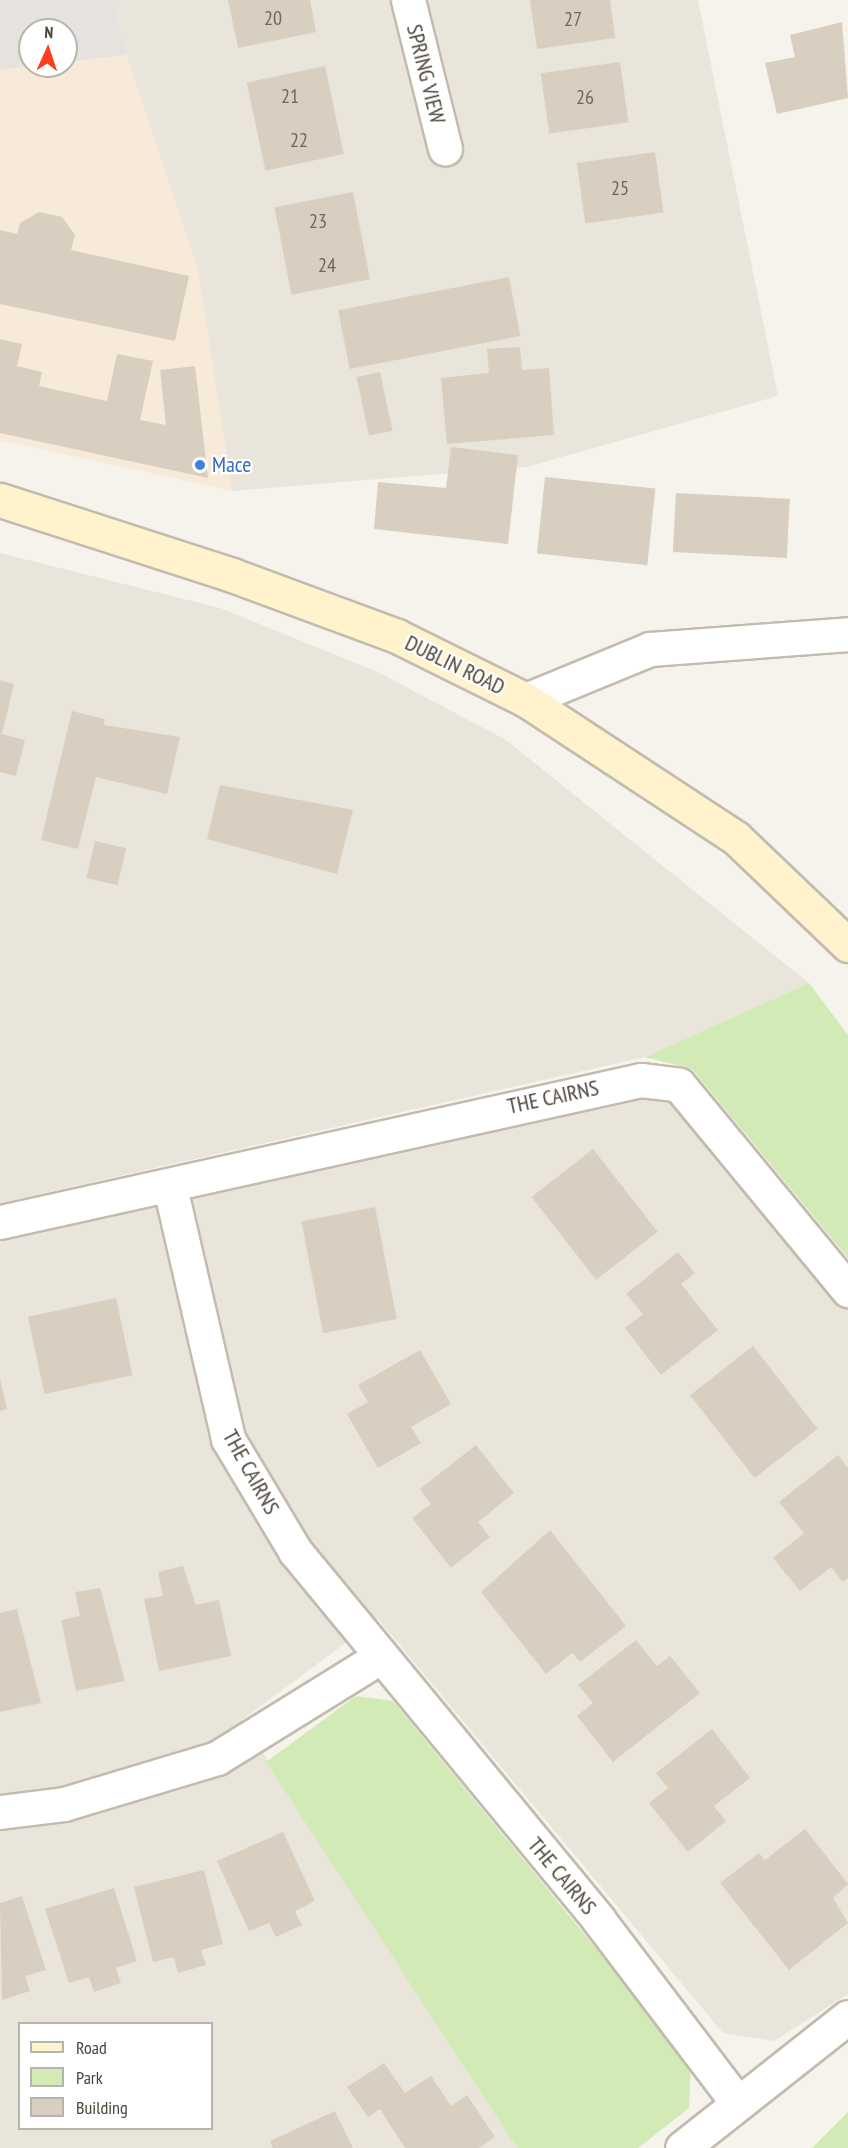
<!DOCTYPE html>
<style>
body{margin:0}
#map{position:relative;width:848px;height:2148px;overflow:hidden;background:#f6f3ec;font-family:"PT Sans Narrow",sans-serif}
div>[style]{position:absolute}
.residential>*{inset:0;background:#eae5da}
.commercial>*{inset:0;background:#f7ead8}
.industrial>*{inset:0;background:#e6e2dd}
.green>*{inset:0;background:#d2eab5}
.building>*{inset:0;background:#d8cfc1;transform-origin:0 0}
.roads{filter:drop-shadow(2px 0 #c2bbae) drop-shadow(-2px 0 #c2bbae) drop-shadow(0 2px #c2bbae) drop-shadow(0 -2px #c2bbae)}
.minor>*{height:33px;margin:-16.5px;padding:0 16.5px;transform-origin:16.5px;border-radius:16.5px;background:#fff}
.secondary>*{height:33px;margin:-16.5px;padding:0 16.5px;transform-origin:16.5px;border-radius:16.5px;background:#fff3cd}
.dots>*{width:16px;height:16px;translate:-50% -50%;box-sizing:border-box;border:3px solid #fff;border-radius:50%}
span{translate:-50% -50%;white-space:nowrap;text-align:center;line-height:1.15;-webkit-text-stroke:4.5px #fff;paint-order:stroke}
.number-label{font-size:20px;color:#6e675b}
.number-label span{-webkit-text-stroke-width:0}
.street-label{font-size:22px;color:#4b4439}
.shop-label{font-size:22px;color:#366cbe}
.left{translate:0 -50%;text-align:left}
.legend{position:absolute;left:18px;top:2022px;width:195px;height:108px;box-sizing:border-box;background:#fff;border:2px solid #b7b4b0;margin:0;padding:8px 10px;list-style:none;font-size:18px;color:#4b4439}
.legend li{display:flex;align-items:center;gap:12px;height:30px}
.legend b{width:30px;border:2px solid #b7b4b0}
.north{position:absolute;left:18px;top:18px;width:60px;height:60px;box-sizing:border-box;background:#fff;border:2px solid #b7b4b0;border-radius:50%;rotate:3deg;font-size:16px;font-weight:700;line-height:24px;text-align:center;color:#4b4439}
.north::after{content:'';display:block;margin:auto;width:21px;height:27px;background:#fc3f1d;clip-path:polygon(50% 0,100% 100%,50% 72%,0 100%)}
</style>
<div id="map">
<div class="residential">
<div style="clip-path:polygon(114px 0,698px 0,778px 396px,526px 467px,232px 491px,198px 272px,126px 55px)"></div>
<div style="clip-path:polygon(0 553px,220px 608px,378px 672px,506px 740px,809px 983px,645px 1057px,0 1203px)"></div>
<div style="clip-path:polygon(evenodd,677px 1089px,848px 1299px,848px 1994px,774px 2041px,723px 2033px,378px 1619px,242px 1720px,517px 2148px,0 2148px,0 1225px,677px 1089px,20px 2024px,212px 2024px,212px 2128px,20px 2128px,20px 2024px)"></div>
</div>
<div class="commercial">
<div style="clip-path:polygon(126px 55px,198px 272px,232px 491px,0 440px,0 70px)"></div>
</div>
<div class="industrial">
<div style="clip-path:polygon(0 0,114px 0,126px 55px,66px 62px,66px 30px,30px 30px,30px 66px,35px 66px,0 70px)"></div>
</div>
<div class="green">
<div style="clip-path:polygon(809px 983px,848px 1035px,848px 1258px,692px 1069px,645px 1057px)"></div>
<div style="clip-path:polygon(356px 1696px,393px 1701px,691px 2064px,689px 2108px,638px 2148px,517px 2148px,266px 1762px)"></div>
<div style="clip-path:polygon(848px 2112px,848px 2148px,812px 2148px)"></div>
</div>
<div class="building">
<div style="clip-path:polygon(228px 0,310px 0,316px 32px,238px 48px)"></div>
<div style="clip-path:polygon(530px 0,610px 0,615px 38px,537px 49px)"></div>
<div style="clip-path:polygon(842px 22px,848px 98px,777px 114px,765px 63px,795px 57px,790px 35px)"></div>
<div style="left:620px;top:62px;width:61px;height:80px;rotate:82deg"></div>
<div style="left:325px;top:66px;width:90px;height:80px;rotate:78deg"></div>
<div style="left:655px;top:152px;width:61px;height:79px;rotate:82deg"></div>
<div style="left:353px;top:192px;width:89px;height:80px;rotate:79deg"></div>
<div style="clip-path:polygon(39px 212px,62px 217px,75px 235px,71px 250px,189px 276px,175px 341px,0 304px,0 230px,17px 234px,20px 223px)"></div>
<div style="left:509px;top:277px;width:60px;height:174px;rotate:79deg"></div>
<div style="clip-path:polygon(0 339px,22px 344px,17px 366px,42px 372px,39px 386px,107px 401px,117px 354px,153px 361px,140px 420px,166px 425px,160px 370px,195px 366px,208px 478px,0 433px)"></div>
<div style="clip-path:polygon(520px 347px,522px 370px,549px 368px,554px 435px,447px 444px,441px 378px,489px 373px,487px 349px)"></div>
<div style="left:380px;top:372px;width:60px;height:24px;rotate:78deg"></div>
<div style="clip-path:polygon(451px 447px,518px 455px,508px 544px,374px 529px,378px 482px,446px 488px)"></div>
<div style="left:545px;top:477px;width:111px;height:77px;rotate:6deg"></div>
<div style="left:676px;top:493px;width:114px;height:59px;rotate:3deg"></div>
<div style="clip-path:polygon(0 680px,14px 684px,2px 734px,25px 740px,16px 776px,0 772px)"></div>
<div style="clip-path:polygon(72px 711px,105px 719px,104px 725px,180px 737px,167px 794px,96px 777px,78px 849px,41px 840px)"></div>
<div style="clip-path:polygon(220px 785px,353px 810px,337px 874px,207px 839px)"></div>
<div style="left:95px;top:841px;width:32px;height:38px;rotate:13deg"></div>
<div style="left:593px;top:1149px;width:105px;height:78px;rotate:52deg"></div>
<div style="left:375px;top:1207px;width:114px;height:75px;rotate:79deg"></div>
<div style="clip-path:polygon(678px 1252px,695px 1273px,681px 1284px,718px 1330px,661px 1375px,625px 1328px,643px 1314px,626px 1294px)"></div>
<div style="left:116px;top:1298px;width:79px;height:90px;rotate:78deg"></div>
<div style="left:753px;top:1346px;width:105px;height:80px;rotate:52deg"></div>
<div style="clip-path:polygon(420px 1350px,451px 1404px,411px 1427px,421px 1443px,378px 1468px,347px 1414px,368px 1402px,358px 1385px)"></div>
<div style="clip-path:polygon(0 1379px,7px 1409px,0 1411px)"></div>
<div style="clip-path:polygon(476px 1445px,514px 1493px,478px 1522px,490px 1537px,451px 1568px,412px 1518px,431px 1504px,420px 1489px)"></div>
<div style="clip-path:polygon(838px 1455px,848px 1468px,848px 1578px,843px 1582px,831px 1567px,800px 1591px,773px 1558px,804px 1533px,779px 1502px)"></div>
<div style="clip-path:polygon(550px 1530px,626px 1626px,580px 1662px,572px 1653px,546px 1674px,481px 1592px)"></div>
<div style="clip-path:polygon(183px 1566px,196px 1605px,219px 1600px,231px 1656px,159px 1671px,144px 1599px,163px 1596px,158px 1572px)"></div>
<div style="clip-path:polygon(100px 1588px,125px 1681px,76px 1691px,61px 1620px,80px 1616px,75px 1592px)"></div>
<div style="clip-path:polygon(17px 1609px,41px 1703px,0 1712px,0 1613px)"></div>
<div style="clip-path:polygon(636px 1640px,657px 1666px,670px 1656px,700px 1693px,613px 1762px,577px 1716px,593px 1703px,578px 1685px)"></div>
<div style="clip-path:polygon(712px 1729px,750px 1778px,714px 1806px,726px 1821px,688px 1852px,649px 1803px,668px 1788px,656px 1773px)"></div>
<div style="clip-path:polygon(805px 1829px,848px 1884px,833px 1898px,848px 1923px,789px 1970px,720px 1883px,759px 1853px,765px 1860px)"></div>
<div style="clip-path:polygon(283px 1832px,315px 1901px,295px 1911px,302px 1925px,276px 1937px,269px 1923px,249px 1931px,217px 1861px)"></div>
<div style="clip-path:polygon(204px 1870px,223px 1944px,201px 1950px,206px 1965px,178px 1973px,174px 1957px,153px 1962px,134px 1887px)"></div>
<div style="clip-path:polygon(114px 1888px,137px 1961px,116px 1968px,121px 1983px,94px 1992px,89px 1977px,69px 1983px,45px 1909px)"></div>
<div style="clip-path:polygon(22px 1896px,46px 1970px,25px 1976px,30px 1991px,2px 2000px,0 1903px)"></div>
<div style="clip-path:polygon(384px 2063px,405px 2093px,431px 2076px,451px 2106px,467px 2095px,495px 2137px,479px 2148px,405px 2148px,380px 2109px,368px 2117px,347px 2087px)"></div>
<div style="clip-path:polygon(335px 2111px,353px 2148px,273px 2148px,270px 2141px)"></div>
</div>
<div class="roads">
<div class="minor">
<div style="left:408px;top:0;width:153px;rotate:76deg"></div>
<div style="left:526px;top:700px;width:134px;rotate:-22.4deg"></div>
<div style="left:650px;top:649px;width:199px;rotate:-4.3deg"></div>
<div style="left:170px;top:1187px;width:259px;rotate:77deg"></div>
<div style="left:228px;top:1439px;width:131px;rotate:59.1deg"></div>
<div style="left:295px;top:1551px;width:477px;rotate:50.5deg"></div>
<div style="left:598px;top:1919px;width:230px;rotate:52.8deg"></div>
<div style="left:0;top:1222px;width:657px;rotate:-12.49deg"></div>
<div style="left:641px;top:1080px;width:38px;rotate:7deg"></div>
<div style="left:679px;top:1085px;width:266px;rotate:50.5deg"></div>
<div style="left:0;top:1812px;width:64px;rotate:-7.1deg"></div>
<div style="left:64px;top:1804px;width:160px;rotate:-16.7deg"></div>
<div style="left:217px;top:1758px;width:190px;rotate:-31.8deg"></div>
<div style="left:682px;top:2148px;width:211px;rotate:-38.3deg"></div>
</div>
<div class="secondary">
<div style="left:0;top:500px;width:244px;rotate:17.9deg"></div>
<div style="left:232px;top:575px;width:176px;rotate:20.3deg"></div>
<div style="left:397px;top:636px;width:144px;rotate:26.4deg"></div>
<div style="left:526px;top:700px;width:251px;rotate:33.3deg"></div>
<div style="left:736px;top:838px;width:155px;rotate:43.7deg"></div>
</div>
</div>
<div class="dots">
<div style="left:200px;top:465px;background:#3f7fe0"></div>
</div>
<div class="number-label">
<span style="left:273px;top:18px">20</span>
<span style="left:573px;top:19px">27</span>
<span style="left:290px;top:96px">21</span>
<span style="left:585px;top:97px">26</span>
<span style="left:299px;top:140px">22</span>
<span style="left:620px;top:188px">25</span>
<span style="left:318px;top:221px">23</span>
<span style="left:327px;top:265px">24</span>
</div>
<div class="street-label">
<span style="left:426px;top:74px;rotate:76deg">SPRING VIEW</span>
<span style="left:455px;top:665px;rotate:26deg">DUBLIN ROAD</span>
<span style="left:553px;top:1097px;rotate:-12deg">THE CAIRNS</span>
<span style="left:251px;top:1472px;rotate:61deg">THE CAIRNS</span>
<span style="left:562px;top:1876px;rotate:50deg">THE CAIRNS</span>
</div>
<div class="shop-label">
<span class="left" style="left:212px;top:465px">Mace</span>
</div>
<ul class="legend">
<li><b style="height:8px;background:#fff3cd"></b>Road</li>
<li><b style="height:16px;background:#d2eab5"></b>Park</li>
<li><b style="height:16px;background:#d8cfc1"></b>Building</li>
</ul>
<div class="north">N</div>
</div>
